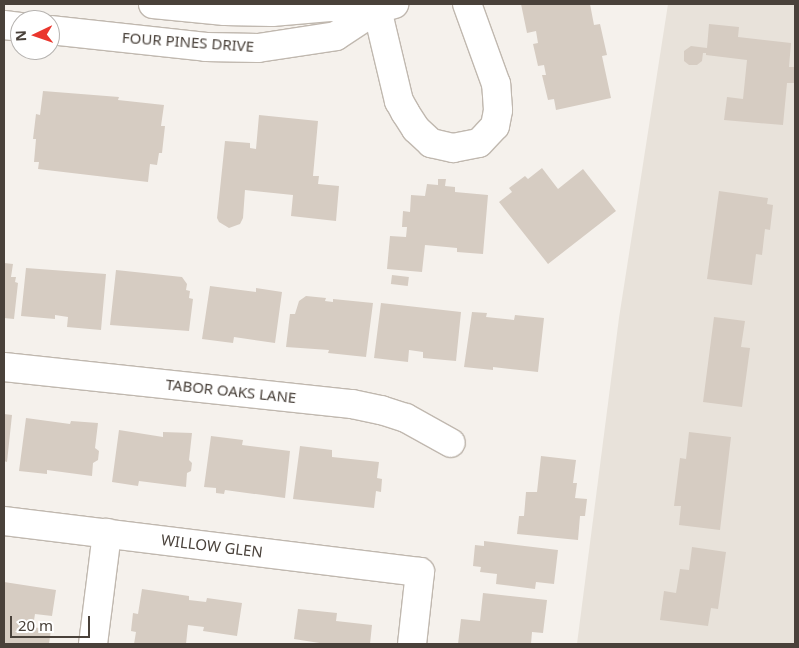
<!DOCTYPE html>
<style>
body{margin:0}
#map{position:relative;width:799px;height:648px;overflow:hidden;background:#f5f1ec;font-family:"Noto Sans",sans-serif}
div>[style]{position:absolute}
.residential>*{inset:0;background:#e8e2da}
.building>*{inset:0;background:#d6ccc2;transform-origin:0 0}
.roads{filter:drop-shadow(1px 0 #c0b8af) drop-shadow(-1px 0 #c0b8af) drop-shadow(0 1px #c0b8af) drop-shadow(0 -1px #c0b8af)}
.minor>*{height:28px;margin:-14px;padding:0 14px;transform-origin:14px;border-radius:14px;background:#fff}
span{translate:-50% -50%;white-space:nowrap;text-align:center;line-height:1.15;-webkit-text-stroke:4px #fff;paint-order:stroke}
.street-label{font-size:15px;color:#49413a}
.frame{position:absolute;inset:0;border:5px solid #49413a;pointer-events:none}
.north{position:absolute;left:10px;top:10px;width:50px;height:50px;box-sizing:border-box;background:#fff;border:1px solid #b6b3b0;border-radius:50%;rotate:267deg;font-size:14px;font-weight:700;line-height:20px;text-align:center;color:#49413a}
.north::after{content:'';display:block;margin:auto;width:18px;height:22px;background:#ea362d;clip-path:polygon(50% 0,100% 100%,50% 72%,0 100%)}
.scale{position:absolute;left:10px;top:616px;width:80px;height:22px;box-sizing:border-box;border:2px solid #49413a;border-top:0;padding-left:6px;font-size:15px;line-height:18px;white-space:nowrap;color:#49413a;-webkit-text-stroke:4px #fff;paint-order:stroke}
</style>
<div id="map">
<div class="residential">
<div style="clip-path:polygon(668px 4px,795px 4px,795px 644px,577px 644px,619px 318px)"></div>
</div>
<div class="building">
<div style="clip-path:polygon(521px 4px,590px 4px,594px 25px,600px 24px,607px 55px,602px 56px,611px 98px,556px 110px,554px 99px,548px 100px,542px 75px,546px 75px,544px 65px,538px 66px,533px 44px,538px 43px,536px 31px,527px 33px)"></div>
<div style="clip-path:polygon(709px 24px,739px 27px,738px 37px,791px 43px,789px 67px,795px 67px,795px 83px,787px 83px,783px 125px,724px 120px,727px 97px,743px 99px,747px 60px,706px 55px,706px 53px,703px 53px,702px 61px,697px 65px,689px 65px,684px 61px,684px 51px,691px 46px,707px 48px)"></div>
<div style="clip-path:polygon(43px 91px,119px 97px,118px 100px,164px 105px,161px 126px,165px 126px,162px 153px,159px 153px,157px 165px,150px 164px,148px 182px,38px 169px,39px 162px,34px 162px,36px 139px,33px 139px,36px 114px,40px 115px)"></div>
<div style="clip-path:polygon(259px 115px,318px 121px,313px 176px,319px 176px,318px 184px,339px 186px,336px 221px,291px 216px,293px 195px,245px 190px,243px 218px,240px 224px,229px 228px,219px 222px,217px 218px,225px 141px,250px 143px,250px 148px,256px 149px)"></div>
<div style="clip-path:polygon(542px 168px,558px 189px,583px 169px,616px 211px,548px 264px,499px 202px,512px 192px,509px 188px,525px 176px,528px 179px)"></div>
<div style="clip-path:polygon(438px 179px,446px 179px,445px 186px,455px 187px,455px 192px,488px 195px,483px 254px,457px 252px,457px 248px,425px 245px,422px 272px,387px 269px,390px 236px,406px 237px,407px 227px,402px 227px,403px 211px,410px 212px,411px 195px,425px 196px,427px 184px,438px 185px)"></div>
<div style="clip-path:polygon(719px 191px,768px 198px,767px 204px,773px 205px,770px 230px,765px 229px,762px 255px,756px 254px,752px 285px,707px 279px)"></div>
<div style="clip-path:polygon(4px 263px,13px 264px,11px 277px,16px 277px,15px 282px,18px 283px,14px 319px,4px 318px)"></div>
<div style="clip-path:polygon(26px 268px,106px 274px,101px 330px,67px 327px,68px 317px,55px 315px,55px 319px,21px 316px)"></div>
<div style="clip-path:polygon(116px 270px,182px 277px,187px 284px,186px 290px,190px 291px,189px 298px,193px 299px,189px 331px,110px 325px)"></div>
<div style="left:392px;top:275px;width:17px;height:9px;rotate:7deg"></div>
<div style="clip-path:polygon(210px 286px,256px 292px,256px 288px,282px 292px,275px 343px,234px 337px,233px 343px,202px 339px)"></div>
<div style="clip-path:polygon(306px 296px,326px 298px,325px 301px,333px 302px,333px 299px,373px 303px,366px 357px,328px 353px,329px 350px,286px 347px,290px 314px,295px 314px,299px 301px)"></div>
<div style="clip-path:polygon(381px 303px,461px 312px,456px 361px,423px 358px,423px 352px,409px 350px,408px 362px,374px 358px)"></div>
<div style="clip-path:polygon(472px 312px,487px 313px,486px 317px,514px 320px,515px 315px,544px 318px,538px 372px,493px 367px,493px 370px,464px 367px)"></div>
<div style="clip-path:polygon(714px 317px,745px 321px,741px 347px,750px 348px,742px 407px,703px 402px)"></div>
<div style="clip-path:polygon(4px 414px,12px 415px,7px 462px,4px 461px)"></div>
<div style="clip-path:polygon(26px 418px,70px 424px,71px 421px,98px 423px,95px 448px,99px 451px,98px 460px,93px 463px,92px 476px,47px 470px,47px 474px,19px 471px)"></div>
<div style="clip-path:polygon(119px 430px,163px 437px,163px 432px,192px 433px,189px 460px,192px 463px,191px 471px,187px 473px,186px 487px,139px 481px,138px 486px,112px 482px)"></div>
<div style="clip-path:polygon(689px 432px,731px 437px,720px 530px,679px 525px,681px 506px,674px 506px,680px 458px,686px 459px)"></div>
<div style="clip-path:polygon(211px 436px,243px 440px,242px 445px,290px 451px,285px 498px,225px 490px,224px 494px,216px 493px,216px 488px,204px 487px)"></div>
<div style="clip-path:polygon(300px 446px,332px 450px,332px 457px,379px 462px,377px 478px,382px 479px,381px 492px,376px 491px,374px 508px,293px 499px)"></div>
<div style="clip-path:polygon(541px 456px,576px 460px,573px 483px,577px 483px,575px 498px,587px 499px,585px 516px,580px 516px,578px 540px,517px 534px,519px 516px,524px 516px,526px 492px,537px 492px)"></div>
<div style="clip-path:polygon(484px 541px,558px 550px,554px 584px,536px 582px,535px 589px,496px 584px,497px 574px,480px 572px,481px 567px,473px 566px,475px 545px,484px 546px)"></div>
<div style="clip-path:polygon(692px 547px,726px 552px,718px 609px,711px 608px,708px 626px,660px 620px,664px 591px,676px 593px,680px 569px,689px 570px)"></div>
<div style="clip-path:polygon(4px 582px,56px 590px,52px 616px,35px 614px,33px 627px,51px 630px,49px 644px,4px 644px)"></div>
<div style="clip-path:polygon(142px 589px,189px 596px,189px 600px,206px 602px,207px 598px,242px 603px,237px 636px,203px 631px,204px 627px,188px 625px,186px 644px,134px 644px,136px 632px,131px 631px,133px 613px,138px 614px)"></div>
<div style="clip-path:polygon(483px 593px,547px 600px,543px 633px,532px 632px,531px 644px,458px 644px,461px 619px,480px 621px)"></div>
<div style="clip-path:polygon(298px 609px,337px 613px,336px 621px,372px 625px,370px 644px,326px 644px,294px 639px)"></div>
</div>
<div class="roads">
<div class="minor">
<div style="left:153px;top:4px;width:72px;rotate:5.6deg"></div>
<div style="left:225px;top:11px;width:47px;rotate:1.2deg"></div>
<div style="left:272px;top:12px;width:58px;rotate:-4.9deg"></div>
<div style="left:330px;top:7px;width:47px;rotate:2.4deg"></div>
<div style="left:377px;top:9px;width:95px;rotate:76.6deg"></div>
<div style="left:399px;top:101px;width:13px;rotate:61deg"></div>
<div style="left:405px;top:112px;width:20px;rotate:57deg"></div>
<div style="left:416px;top:129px;width:21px;rotate:43deg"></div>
<div style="left:431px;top:143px;width:23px;rotate:13deg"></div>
<div style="left:453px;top:148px;width:26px;rotate:-11deg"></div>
<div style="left:479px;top:143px;width:23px;rotate:-47deg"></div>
<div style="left:495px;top:126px;width:16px;rotate:-79deg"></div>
<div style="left:498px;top:110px;width:26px;rotate:-94deg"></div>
<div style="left:496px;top:84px;width:85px;rotate:-109.9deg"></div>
<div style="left:4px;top:25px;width:16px;rotate:7deg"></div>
<div style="left:50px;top:30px;width:157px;rotate:6.2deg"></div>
<div style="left:206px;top:47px;width:52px;rotate:1.1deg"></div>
<div style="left:258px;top:48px;width:79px;rotate:-8.7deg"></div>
<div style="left:336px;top:36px;width:49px;rotate:-33.4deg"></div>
<div style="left:377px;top:9px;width:18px;rotate:-16deg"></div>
<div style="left:4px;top:367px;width:350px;rotate:6.1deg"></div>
<div style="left:352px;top:404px;width:30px;rotate:12deg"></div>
<div style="left:381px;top:410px;width:26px;rotate:18deg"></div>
<div style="left:406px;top:418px;width:51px;rotate:29.1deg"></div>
<div style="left:4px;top:521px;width:419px;rotate:7deg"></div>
<div style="left:420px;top:572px;width:72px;rotate:96.3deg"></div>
<div style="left:93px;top:644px;width:112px;rotate:-82.8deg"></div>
</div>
</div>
<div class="street-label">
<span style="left:188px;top:42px;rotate:4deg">FOUR PINES DRIVE</span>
<span style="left:231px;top:391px;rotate:6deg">TABOR OAKS LANE</span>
<span style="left:212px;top:546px;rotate:7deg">WILLOW GLEN</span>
</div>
<div class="frame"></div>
<div class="north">N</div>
<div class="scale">20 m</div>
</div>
